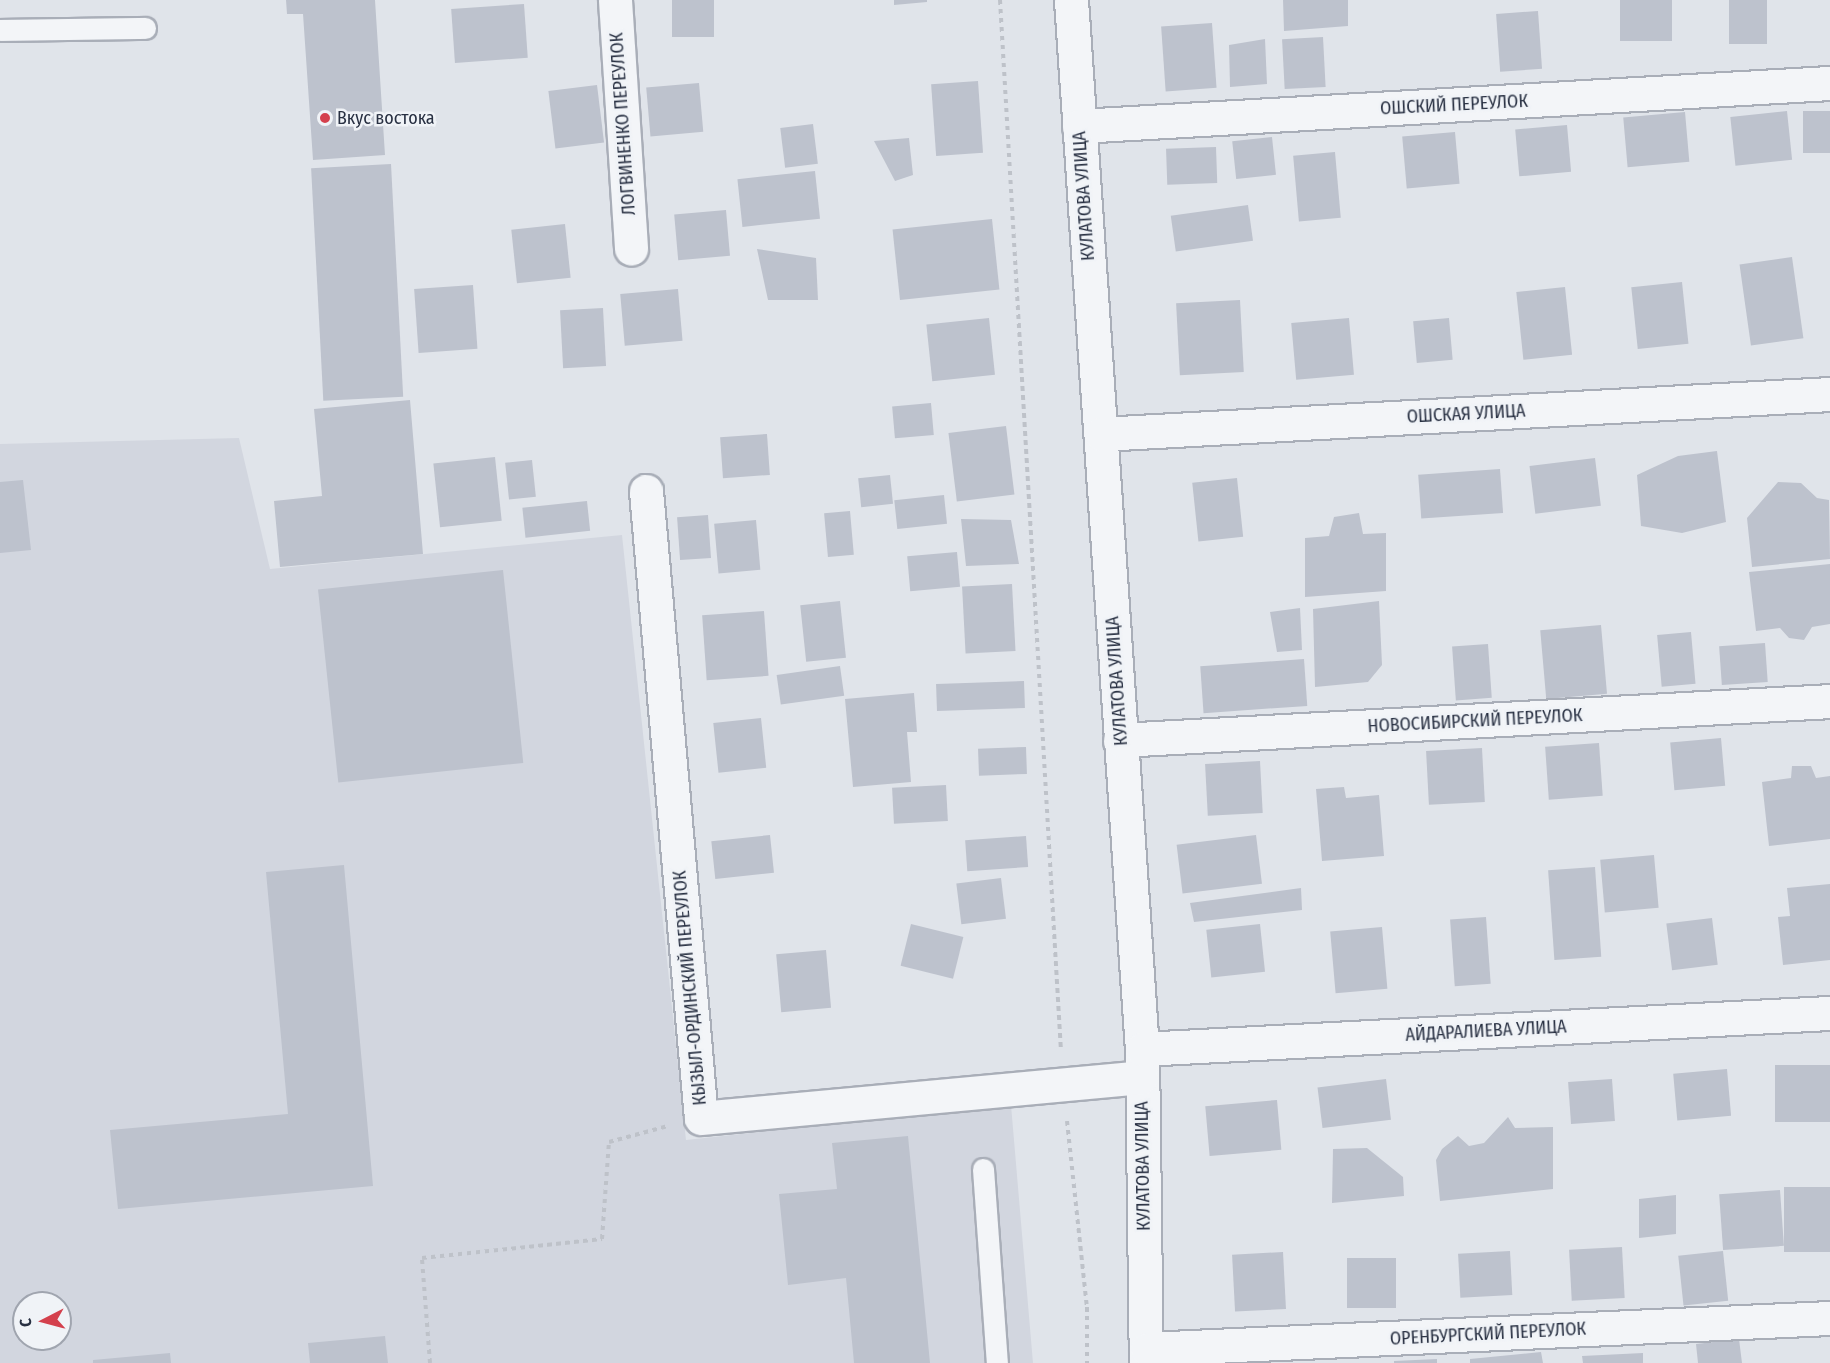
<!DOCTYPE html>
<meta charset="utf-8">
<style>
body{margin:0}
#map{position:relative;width:1830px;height:1363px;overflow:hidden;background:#e0e4ea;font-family:"Fira Sans Condensed",sans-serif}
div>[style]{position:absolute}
.built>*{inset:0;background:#d2d6df}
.building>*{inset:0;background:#bdc2cd;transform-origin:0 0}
.path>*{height:4px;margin-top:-2px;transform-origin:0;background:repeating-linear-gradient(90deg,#bec2c9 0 4.5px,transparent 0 9px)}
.roads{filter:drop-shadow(2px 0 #a9aeb8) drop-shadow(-2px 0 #a9aeb8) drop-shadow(0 2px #a9aeb8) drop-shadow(0 -2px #a9aeb8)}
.lane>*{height:21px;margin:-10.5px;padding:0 10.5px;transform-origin:10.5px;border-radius:10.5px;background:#f3f5f8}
.street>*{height:33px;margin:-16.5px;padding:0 16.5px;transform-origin:16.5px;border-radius:16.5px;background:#f3f5f8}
.dots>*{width:16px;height:16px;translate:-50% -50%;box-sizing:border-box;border:3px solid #f0f3f7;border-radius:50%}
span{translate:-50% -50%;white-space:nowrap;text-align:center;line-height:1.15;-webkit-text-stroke:5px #f0f3f7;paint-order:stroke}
.street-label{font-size:18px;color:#283042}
.poi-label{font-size:18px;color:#283042}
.left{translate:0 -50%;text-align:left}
.north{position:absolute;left:12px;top:1291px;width:60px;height:60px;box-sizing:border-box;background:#f0f3f7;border:2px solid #a0a5af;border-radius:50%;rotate:264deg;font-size:16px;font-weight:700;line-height:24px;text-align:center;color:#283042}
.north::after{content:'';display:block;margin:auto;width:21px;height:27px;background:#d4404d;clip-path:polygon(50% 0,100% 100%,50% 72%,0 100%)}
</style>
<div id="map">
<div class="built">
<div style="clip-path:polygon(evenodd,239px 438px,270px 569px,622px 535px,686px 1140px,1011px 1105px,1033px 1363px,0 1363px,0 444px,239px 438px,24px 1303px,60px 1303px,60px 1339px,24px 1339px,24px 1303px)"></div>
</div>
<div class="building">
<div style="clip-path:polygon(286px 0,375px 0,385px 155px,313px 160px,303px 14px,287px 14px)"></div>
<div style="left:672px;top:0;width:42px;height:37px"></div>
<div style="clip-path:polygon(894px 0,927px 0,927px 2px,894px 5px)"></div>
<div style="clip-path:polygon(1283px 0,1348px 0,1348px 26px,1284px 31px)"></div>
<div style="left:1620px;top:0;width:52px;height:41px"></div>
<div style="left:1729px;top:0;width:38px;height:44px"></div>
<div style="left:524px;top:4px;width:54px;height:73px;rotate:86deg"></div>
<div style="left:1538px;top:11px;width:58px;height:42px;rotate:86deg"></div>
<div style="left:1212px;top:23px;width:65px;height:51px;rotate:86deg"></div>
<div style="left:1323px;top:37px;width:50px;height:41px;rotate:87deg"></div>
<div style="clip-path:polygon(1265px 39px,1267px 84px,1230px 87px,1229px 45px)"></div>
<div style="left:978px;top:81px;width:72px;height:47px;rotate:86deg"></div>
<div style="left:699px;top:83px;width:49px;height:53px;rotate:85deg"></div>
<div style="left:597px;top:85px;width:58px;height:49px;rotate:83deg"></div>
<div style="left:1787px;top:111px;width:49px;height:57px;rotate:84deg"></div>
<div style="left:1830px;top:111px;width:42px;height:27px;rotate:90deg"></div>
<div style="left:1685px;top:112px;width:50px;height:62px;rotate:85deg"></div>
<div style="left:813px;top:124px;width:40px;height:33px;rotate:83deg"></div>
<div style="left:1567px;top:125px;width:47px;height:52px;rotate:85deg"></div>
<div style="left:1455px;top:132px;width:52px;height:53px;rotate:85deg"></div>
<div style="left:1272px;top:137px;width:38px;height:40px;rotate:84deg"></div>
<div style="clip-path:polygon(909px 138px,913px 175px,895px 181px,874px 141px)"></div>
<div style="left:1216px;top:147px;width:36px;height:50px;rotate:88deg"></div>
<div style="left:1335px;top:152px;width:66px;height:42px;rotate:85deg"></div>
<div style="left:391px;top:164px;width:233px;height:80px;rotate:87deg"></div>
<div style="left:815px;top:171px;width:48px;height:78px;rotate:84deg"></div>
<div style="left:1248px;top:205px;width:36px;height:78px;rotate:82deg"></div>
<div style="left:726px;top:210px;width:46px;height:52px;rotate:85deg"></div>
<div style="left:992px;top:219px;width:71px;height:100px;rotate:84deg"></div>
<div style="left:565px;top:224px;width:54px;height:54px;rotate:84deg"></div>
<div style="clip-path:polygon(757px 249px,816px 258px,818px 300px,768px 300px)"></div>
<div style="left:1792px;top:257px;width:82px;height:53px;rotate:82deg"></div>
<div style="left:1682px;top:282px;width:62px;height:51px;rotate:84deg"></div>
<div style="left:473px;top:285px;width:64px;height:59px;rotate:86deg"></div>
<div style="left:1565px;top:287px;width:68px;height:49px;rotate:84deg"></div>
<div style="left:678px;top:289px;width:52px;height:58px;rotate:85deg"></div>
<div style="left:1240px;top:300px;width:72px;height:64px;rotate:87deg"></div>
<div style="left:603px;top:308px;width:58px;height:43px;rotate:87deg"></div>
<div style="left:989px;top:318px;width:57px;height:63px;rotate:84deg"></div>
<div style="left:1349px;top:318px;width:57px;height:58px;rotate:85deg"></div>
<div style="left:1449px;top:318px;width:42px;height:36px;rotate:85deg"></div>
<div style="clip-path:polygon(410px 400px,423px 554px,280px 567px,274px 501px,322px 496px,314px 409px)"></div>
<div style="left:931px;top:403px;width:32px;height:39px;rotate:85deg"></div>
<div style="left:1006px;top:426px;width:69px;height:58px;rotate:83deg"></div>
<div style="left:767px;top:434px;width:41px;height:47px;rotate:86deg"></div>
<div style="clip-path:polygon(1717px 451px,1726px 522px,1682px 533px,1641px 526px,1637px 475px,1678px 456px)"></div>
<div style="left:495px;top:457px;width:64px;height:62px;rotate:84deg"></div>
<div style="left:1595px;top:458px;width:48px;height:66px;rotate:83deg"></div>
<div style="left:532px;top:460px;width:37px;height:27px;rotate:84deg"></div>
<div style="left:1500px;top:469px;width:44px;height:82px;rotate:86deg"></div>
<div style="left:890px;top:475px;width:29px;height:32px;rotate:84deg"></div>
<div style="left:1237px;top:478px;width:59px;height:45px;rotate:84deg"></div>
<div style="clip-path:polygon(23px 480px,31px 550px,0 553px,0 482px)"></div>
<div style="clip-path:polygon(1778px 482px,1801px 483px,1817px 498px,1829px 500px,1830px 559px,1752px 567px,1747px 518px)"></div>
<div style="left:944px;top:495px;width:29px;height:50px;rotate:84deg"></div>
<div style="left:587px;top:501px;width:30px;height:65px;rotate:84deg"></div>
<div style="left:850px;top:511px;width:44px;height:26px;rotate:85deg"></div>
<div style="clip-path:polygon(1359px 513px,1363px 534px,1386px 533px,1386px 591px,1305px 597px,1305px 538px,1329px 536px,1334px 517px)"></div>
<div style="left:708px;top:515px;width:43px;height:31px;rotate:86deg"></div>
<div style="clip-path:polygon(961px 519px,1011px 520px,1019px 564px,966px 566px)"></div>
<div style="left:756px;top:520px;width:50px;height:42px;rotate:85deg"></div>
<div style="left:957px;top:552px;width:35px;height:50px;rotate:85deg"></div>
<div style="clip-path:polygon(1830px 564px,1830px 624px,1812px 627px,1804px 640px,1789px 638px,1780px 628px,1756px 631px,1749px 572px)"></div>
<div style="left:503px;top:570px;width:194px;height:186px;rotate:84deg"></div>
<div style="left:1012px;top:584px;width:67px;height:50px;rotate:87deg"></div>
<div style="left:840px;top:601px;width:57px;height:40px;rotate:84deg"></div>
<div style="clip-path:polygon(1379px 601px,1382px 665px,1368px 682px,1315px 687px,1313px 609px)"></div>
<div style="clip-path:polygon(1300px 608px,1302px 650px,1277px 652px,1270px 612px)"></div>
<div style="left:764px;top:611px;width:65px;height:62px;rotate:86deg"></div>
<div style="left:1601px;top:625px;width:69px;height:61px;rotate:85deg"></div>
<div style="left:1691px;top:632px;width:52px;height:34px;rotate:85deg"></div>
<div style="left:1765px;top:643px;width:39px;height:46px;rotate:86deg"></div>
<div style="left:1488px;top:644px;width:54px;height:36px;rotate:86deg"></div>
<div style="left:1304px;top:659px;width:47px;height:104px;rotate:86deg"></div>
<div style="left:840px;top:666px;width:30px;height:64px;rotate:82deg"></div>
<div style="left:1024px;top:681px;width:27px;height:88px;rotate:88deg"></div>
<div style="clip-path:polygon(914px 693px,917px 732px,907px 732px,911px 782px,853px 787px,845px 699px)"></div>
<div style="left:761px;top:718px;width:50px;height:48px;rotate:84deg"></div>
<div style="left:1721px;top:738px;width:48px;height:51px;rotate:85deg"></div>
<div style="left:1599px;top:743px;width:53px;height:54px;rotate:86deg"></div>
<div style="left:1026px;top:747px;width:27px;height:48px;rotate:88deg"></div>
<div style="left:1482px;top:748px;width:54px;height:56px;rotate:87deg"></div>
<div style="left:1260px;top:761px;width:52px;height:55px;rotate:87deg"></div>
<div style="clip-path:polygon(1792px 766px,1811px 766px,1816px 778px,1830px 776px,1830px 839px,1769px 846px,1762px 782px,1791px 778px)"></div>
<div style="left:946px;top:785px;width:36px;height:54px;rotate:87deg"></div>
<div style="clip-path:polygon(1344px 787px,1346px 798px,1379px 795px,1384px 856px,1322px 861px,1316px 789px)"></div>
<div style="left:770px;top:835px;width:38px;height:59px;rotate:84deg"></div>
<div style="left:1256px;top:835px;width:49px;height:80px;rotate:83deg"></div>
<div style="left:1026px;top:836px;width:31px;height:61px;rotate:86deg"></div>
<div style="left:1654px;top:855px;width:53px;height:54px;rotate:85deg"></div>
<div style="clip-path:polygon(344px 865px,373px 1186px,118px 1209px,110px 1130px,288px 1114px,266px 872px)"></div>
<div style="left:1595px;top:867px;width:90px;height:47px;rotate:86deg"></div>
<div style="left:1001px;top:878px;width:41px;height:45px;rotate:83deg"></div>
<div style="clip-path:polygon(1830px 884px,1830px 960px,1783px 965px,1778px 917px,1790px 916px,1787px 888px)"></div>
<div style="clip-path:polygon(1301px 888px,1302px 910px,1194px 922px,1190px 903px)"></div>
<div style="left:1486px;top:917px;width:67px;height:36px;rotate:86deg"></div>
<div style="left:1712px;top:918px;width:47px;height:46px;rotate:83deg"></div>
<div style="left:911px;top:924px;width:54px;height:43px;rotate:14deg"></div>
<div style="left:1260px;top:924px;width:48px;height:54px;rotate:84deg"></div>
<div style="left:1382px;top:927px;width:62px;height:52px;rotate:85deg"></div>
<div style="left:826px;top:950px;width:58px;height:50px;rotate:85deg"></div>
<div style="left:1830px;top:1065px;width:57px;height:55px;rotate:90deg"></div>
<div style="left:1727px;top:1069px;width:47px;height:54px;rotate:85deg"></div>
<div style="left:1386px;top:1079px;width:41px;height:69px;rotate:83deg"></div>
<div style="left:1612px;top:1079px;width:42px;height:44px;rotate:86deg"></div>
<div style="left:1277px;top:1100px;width:50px;height:72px;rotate:85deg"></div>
<div style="clip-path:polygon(1508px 1117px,1515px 1128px,1553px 1127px,1553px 1189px,1440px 1201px,1436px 1160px,1442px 1149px,1458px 1136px,1469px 1146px,1484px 1143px)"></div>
<div style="clip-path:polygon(908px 1136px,930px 1363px,854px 1363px,846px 1278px,788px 1285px,779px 1194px,837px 1189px,832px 1143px)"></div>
<div style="clip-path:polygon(1367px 1148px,1403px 1177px,1404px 1196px,1332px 1203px,1333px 1149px)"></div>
<div style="left:1830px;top:1187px;width:65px;height:46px;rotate:90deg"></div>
<div style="left:1780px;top:1190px;width:56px;height:61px;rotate:86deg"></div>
<div style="clip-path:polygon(1676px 1195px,1676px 1234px,1639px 1238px,1639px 1199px)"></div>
<div style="left:1622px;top:1247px;width:51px;height:53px;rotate:87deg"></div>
<div style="left:1510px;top:1251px;width:44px;height:52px;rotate:87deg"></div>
<div style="left:1723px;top:1251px;width:50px;height:45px;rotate:84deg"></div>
<div style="left:1283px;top:1252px;width:57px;height:51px;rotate:87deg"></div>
<div style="left:1347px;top:1258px;width:49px;height:50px"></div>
<div style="clip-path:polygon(385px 1336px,388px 1363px,310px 1363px,308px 1343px)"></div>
<div style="clip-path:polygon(1739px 1339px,1742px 1363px,1698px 1363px,1696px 1344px)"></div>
<div style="clip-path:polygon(1541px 1352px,1543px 1363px,1470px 1363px,1470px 1359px)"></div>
<div style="clip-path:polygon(170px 1353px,171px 1363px,93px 1363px,93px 1360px)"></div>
<div style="clip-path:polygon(1643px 1353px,1643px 1363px,1583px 1363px,1582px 1356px)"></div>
<div style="clip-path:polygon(1437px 1359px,1437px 1363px,1394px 1363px,1394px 1361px)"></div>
</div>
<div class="path">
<div style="left:1000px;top:0;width:1052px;rotate:86.68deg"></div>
<div style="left:1067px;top:1121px;width:187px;rotate:83.9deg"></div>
<div style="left:1087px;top:1307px;width:56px;rotate:90deg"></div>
<div style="left:430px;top:1363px;width:105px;rotate:-94.4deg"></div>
<div style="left:422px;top:1258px;width:181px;rotate:-6deg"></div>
<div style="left:602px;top:1239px;width:97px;rotate:-85.9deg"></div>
<div style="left:609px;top:1142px;width:61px;rotate:-15.2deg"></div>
</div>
<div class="roads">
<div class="lane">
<div style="left:0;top:30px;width:145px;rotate:-0.8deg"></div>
<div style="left:983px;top:1169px;width:195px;rotate:85.9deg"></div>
</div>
<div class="street">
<div style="left:615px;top:0;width:249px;rotate:86.3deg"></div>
<div style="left:1071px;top:0;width:1051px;rotate:86.13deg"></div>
<div style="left:1142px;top:1049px;width:314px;rotate:89.3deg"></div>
<div style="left:1079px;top:126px;width:752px;rotate:-3.28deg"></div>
<div style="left:1101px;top:434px;width:730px;rotate:-3.14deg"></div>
<div style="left:646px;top:491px;width:629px;rotate:84.99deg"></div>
<div style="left:701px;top:1118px;width:442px;rotate:-5.3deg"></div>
<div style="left:1120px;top:740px;width:711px;rotate:-3.14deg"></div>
<div style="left:1142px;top:1049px;width:689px;rotate:-3deg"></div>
<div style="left:1147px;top:1349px;width:684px;rotate:-2.6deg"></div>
</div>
</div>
<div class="dots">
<div style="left:325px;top:118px;background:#d4404d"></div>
</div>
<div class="street-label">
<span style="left:1454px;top:105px;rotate:-3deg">ОШСКИЙ ПЕРЕУЛОК</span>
<span style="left:623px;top:124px;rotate:-94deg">ЛОГВИНЕНКО ПЕРЕУЛОК</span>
<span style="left:1084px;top:196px;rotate:-94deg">КУЛАТОВА УЛИЦА</span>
<span style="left:1466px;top:414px;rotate:-3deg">ОШСКАЯ УЛИЦА</span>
<span style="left:1117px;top:681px;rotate:-94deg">КУЛАТОВА УЛИЦА</span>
<span style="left:1475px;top:721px;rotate:-3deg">НОВОСИБИРСКИЙ ПЕРЕУЛОК</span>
<span style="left:690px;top:988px;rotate:-95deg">КЫЗЫЛ-ОРДИНСКИЙ ПЕРЕУЛОК</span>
<span style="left:1486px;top:1031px;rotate:-3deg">АЙДАРАЛИЕВА УЛИЦА</span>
<span style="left:1143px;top:1166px;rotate:-91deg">КУЛАТОВА УЛИЦА</span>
<span style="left:1488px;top:1334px;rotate:-3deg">ОРЕНБУРГСКИЙ ПЕРЕУЛОК</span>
</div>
<div class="poi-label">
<span class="left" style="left:337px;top:118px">Вкус востока</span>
</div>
<div class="north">С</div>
</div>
